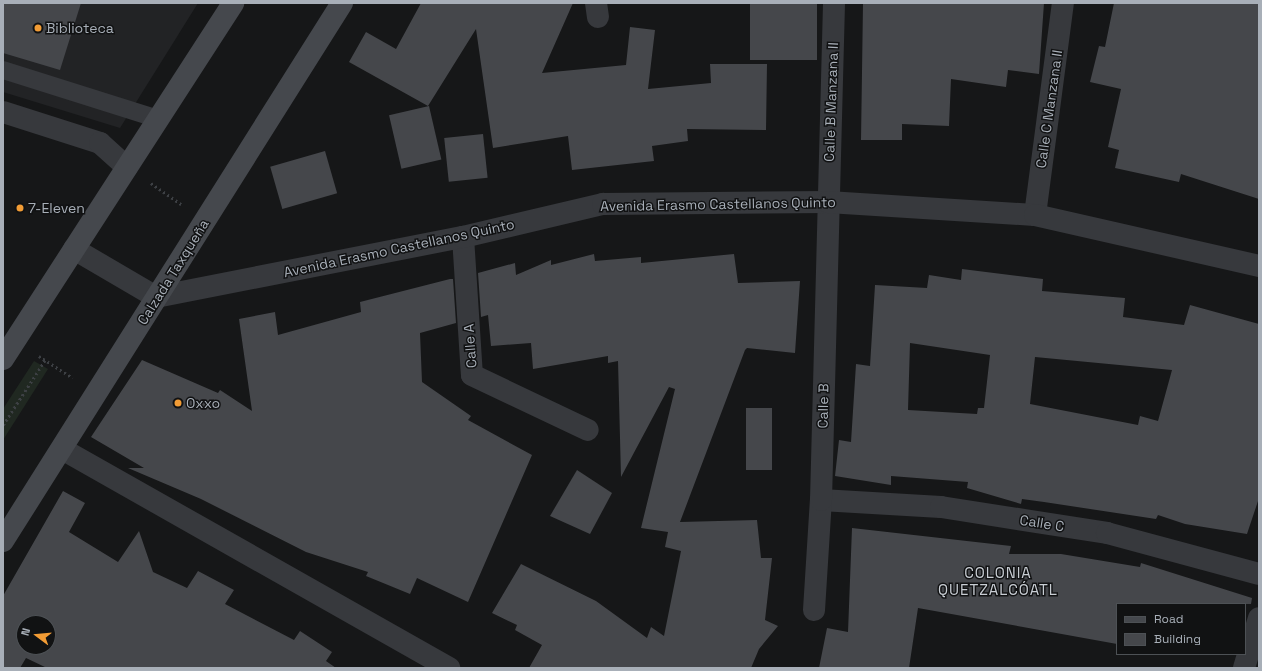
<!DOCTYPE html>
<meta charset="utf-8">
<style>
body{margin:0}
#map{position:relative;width:1262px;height:671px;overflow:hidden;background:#161718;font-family:"Space Grotesk",sans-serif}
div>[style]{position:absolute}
.built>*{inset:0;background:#222325}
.green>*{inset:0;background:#202821}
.building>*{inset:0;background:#45474b;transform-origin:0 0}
.path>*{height:2.5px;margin-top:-1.25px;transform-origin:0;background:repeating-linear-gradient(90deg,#3d4044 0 2px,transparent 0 5px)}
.service>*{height:18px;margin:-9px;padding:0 9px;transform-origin:9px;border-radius:9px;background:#37393d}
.minor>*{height:22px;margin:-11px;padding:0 11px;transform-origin:11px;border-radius:11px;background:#37393d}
.tertiary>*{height:22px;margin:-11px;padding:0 11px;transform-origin:11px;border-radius:11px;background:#37393d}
.secondary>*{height:22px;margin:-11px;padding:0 11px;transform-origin:11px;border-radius:11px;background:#45484d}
.dots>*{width:11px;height:11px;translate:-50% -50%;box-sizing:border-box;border:2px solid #111213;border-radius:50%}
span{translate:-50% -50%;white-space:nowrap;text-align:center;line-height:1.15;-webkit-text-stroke:3px #111213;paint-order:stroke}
.poi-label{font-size:14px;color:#a8afb8}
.left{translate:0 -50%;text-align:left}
.street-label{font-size:14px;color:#a8afb8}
.neighbourhood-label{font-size:15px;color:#c9ced4;letter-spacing:1px}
.frame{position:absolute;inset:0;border:4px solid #a8afb8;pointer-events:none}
.legend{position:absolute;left:1116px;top:603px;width:130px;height:52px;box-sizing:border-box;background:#111213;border:1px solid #4d5155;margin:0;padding:5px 7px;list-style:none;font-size:12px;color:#a8afb8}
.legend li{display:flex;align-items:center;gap:8px;height:20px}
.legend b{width:20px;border:1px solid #4d5155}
.north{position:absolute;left:16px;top:615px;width:40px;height:40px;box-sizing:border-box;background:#111213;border:1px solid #4d5155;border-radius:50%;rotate:286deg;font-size:11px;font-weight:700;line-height:16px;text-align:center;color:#a8afb8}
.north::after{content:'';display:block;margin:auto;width:14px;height:18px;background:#f29c35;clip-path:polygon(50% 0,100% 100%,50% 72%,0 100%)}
</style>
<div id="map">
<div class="built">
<div style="clip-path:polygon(3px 3px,198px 3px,120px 128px,3px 92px)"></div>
</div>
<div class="green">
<div style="clip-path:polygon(34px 361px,48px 369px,3px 440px,3px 409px)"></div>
</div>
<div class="building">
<div style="clip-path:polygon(3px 3px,81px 3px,60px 70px,3px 53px)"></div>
<div style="clip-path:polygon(421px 3px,573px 3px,542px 73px,626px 65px,630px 27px,655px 30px,648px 89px,711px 83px,710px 64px,767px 64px,766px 130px,687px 129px,688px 141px,652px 146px,654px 161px,572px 170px,568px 136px,493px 148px,476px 29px,428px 106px,349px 62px,366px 32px,396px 49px)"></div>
<div style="left:750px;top:3px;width:67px;height:57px"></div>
<div style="clip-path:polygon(863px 3px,1044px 3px,1039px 74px,1008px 70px,1006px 87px,951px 79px,949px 126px,902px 124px,902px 140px,861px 140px)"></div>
<div style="clip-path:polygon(1114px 3px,1259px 3px,1259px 199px,1181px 174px,1179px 182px,1115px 168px,1119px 150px,1108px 147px,1121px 89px,1090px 82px,1099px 46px,1105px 47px)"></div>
<div style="left:429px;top:106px;width:55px;height:41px;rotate:77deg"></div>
<div style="left:483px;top:134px;width:44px;height:39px;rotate:84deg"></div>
<div style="left:325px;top:151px;width:44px;height:57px;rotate:74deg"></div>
<div style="clip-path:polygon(594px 254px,595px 261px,641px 257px,641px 263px,734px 254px,738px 283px,800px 281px,795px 353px,747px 348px,745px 350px,680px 522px,757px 520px,761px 558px,772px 558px,765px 620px,778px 626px,759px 649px,751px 668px,529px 668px,542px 645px,515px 630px,517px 625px,492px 613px,521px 564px,596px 601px,647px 638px,651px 627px,664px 636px,681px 551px,665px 547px,668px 532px,641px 528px,675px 389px,669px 387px,621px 477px,618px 361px,608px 363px,608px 356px,533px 369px,531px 343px,491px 346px,488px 315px,481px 317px,478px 273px,515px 263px,516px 275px,551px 260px,551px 265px)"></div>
<div style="clip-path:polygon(evenodd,962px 269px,1043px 279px,1042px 291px,1125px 298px,1123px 317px,1184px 325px,1190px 305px,1259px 324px,1259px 498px,1247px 534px,1185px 524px,1158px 515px,1156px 519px,1044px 502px,1022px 499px,1021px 504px,967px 488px,968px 482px,891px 476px,891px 485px,835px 476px,839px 440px,851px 442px,856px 364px,870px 366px,875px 285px,927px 288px,929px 275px,961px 280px,962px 269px,910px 343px,990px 355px,984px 408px,978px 408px,977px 414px,908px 410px,910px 343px,962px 269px,1035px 357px,1172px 370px,1158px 421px,1140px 416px,1138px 425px,1030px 404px,1035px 357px)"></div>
<div style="clip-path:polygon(450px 279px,453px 279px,456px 323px,420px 333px,422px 382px,471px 416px,468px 420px,532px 455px,468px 602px,417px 578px,410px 594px,366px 576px,368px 572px,306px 552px,201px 499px,128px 468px,144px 468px,91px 437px,142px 360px,218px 393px,220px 390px,252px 411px,239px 319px,275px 312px,278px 335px,361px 312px,360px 302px)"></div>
<div style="left:772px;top:408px;width:62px;height:26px;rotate:90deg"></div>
<div style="clip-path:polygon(577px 470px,612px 493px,590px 534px,550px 516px)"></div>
<div style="clip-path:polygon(evenodd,63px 491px,85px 503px,69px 532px,118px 562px,139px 531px,153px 572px,187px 588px,198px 571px,234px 590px,225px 604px,294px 640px,300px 631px,332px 652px,326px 661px,336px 668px,47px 668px,26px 658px,20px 668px,3px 668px,3px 596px,63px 491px,24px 623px,48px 623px,48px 647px,24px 647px,24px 623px)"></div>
<div style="clip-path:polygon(852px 528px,1011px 546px,1009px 554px,1061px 554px,1140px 567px,1141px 563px,1252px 598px,1251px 604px,1117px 604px,1117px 644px,918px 608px,909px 668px,819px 668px,827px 628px,848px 632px)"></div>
</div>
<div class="path">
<div style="left:151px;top:183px;width:37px;rotate:35deg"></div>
<div style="left:39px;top:356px;width:40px;rotate:32.9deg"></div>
<div style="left:3px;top:425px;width:77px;rotate:-57.1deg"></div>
</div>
<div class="service">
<div style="left:3px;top:70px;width:163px;rotate:17.5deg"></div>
</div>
<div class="minor">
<div style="left:596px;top:3px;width:14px;rotate:82deg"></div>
<div style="left:3px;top:112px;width:102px;rotate:17.7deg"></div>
<div style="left:100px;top:143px;width:36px;rotate:42deg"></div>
<div style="left:1035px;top:215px;width:214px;rotate:-82.5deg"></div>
<div style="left:463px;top:237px;width:138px;rotate:86.3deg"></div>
<div style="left:472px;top:375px;width:128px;rotate:25.4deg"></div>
<div style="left:62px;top:449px;width:445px;rotate:29.5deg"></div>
<div style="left:821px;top:500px;width:120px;rotate:3.3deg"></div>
<div style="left:941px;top:507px;width:168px;rotate:8.9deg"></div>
<div style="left:1107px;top:533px;width:157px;rotate:15.1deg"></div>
<div style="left:814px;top:610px;width:110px;rotate:-86.4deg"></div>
<div style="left:821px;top:500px;width:497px;rotate:-88.5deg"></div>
<div style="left:1244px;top:668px;width:52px;rotate:-73.3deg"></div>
</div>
<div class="tertiary">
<div style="left:74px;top:249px;width:95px;rotate:30.3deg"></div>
<div style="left:156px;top:297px;width:313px;rotate:-11.1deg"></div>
<div style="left:463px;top:237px;width:144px;rotate:-13.3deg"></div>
<div style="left:603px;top:204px;width:225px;rotate:-0.5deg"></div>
<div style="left:828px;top:202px;width:207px;rotate:3.6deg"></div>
<div style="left:1035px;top:215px;width:230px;rotate:12.8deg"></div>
</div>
<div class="secondary">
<div style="left:3px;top:359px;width:424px;rotate:-57.1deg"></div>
<div style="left:3px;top:541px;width:636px;rotate:-57.78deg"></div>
</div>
<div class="dots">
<div style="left:38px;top:28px;background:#f29c35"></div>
<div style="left:20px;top:208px;background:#f29c35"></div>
<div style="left:178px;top:403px;background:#f29c35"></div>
</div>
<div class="poi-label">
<span class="left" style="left:46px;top:28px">Biblioteca</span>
<span class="left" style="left:28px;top:208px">7-Eleven</span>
<span class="left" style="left:186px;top:403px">Oxxo</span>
</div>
<div class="street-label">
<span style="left:831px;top:102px;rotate:-88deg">Calle B Manzana II</span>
<span style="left:1049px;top:109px;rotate:-82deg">Calle C Manzana II</span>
<span style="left:718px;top:204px;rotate:-1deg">Avenida Erasmo Castellanos Quinto</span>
<span style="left:399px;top:248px;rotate:-12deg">Avenida Erasmo Castellanos Quinto</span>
<span style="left:173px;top:272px;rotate:-58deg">Calzada Taxqueña</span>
<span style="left:470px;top:346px;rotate:-94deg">Calle A</span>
<span style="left:823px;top:406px;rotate:-89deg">Calle B</span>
<span style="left:1042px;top:523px;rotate:9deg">Calle C</span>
</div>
<div class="neighbourhood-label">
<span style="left:998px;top:581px">COLONIA<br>QUETZALCÓATL</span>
</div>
<div class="frame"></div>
<ul class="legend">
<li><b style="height:5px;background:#45484d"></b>Road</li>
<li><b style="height:11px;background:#45474b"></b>Building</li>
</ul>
<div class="north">N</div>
</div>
